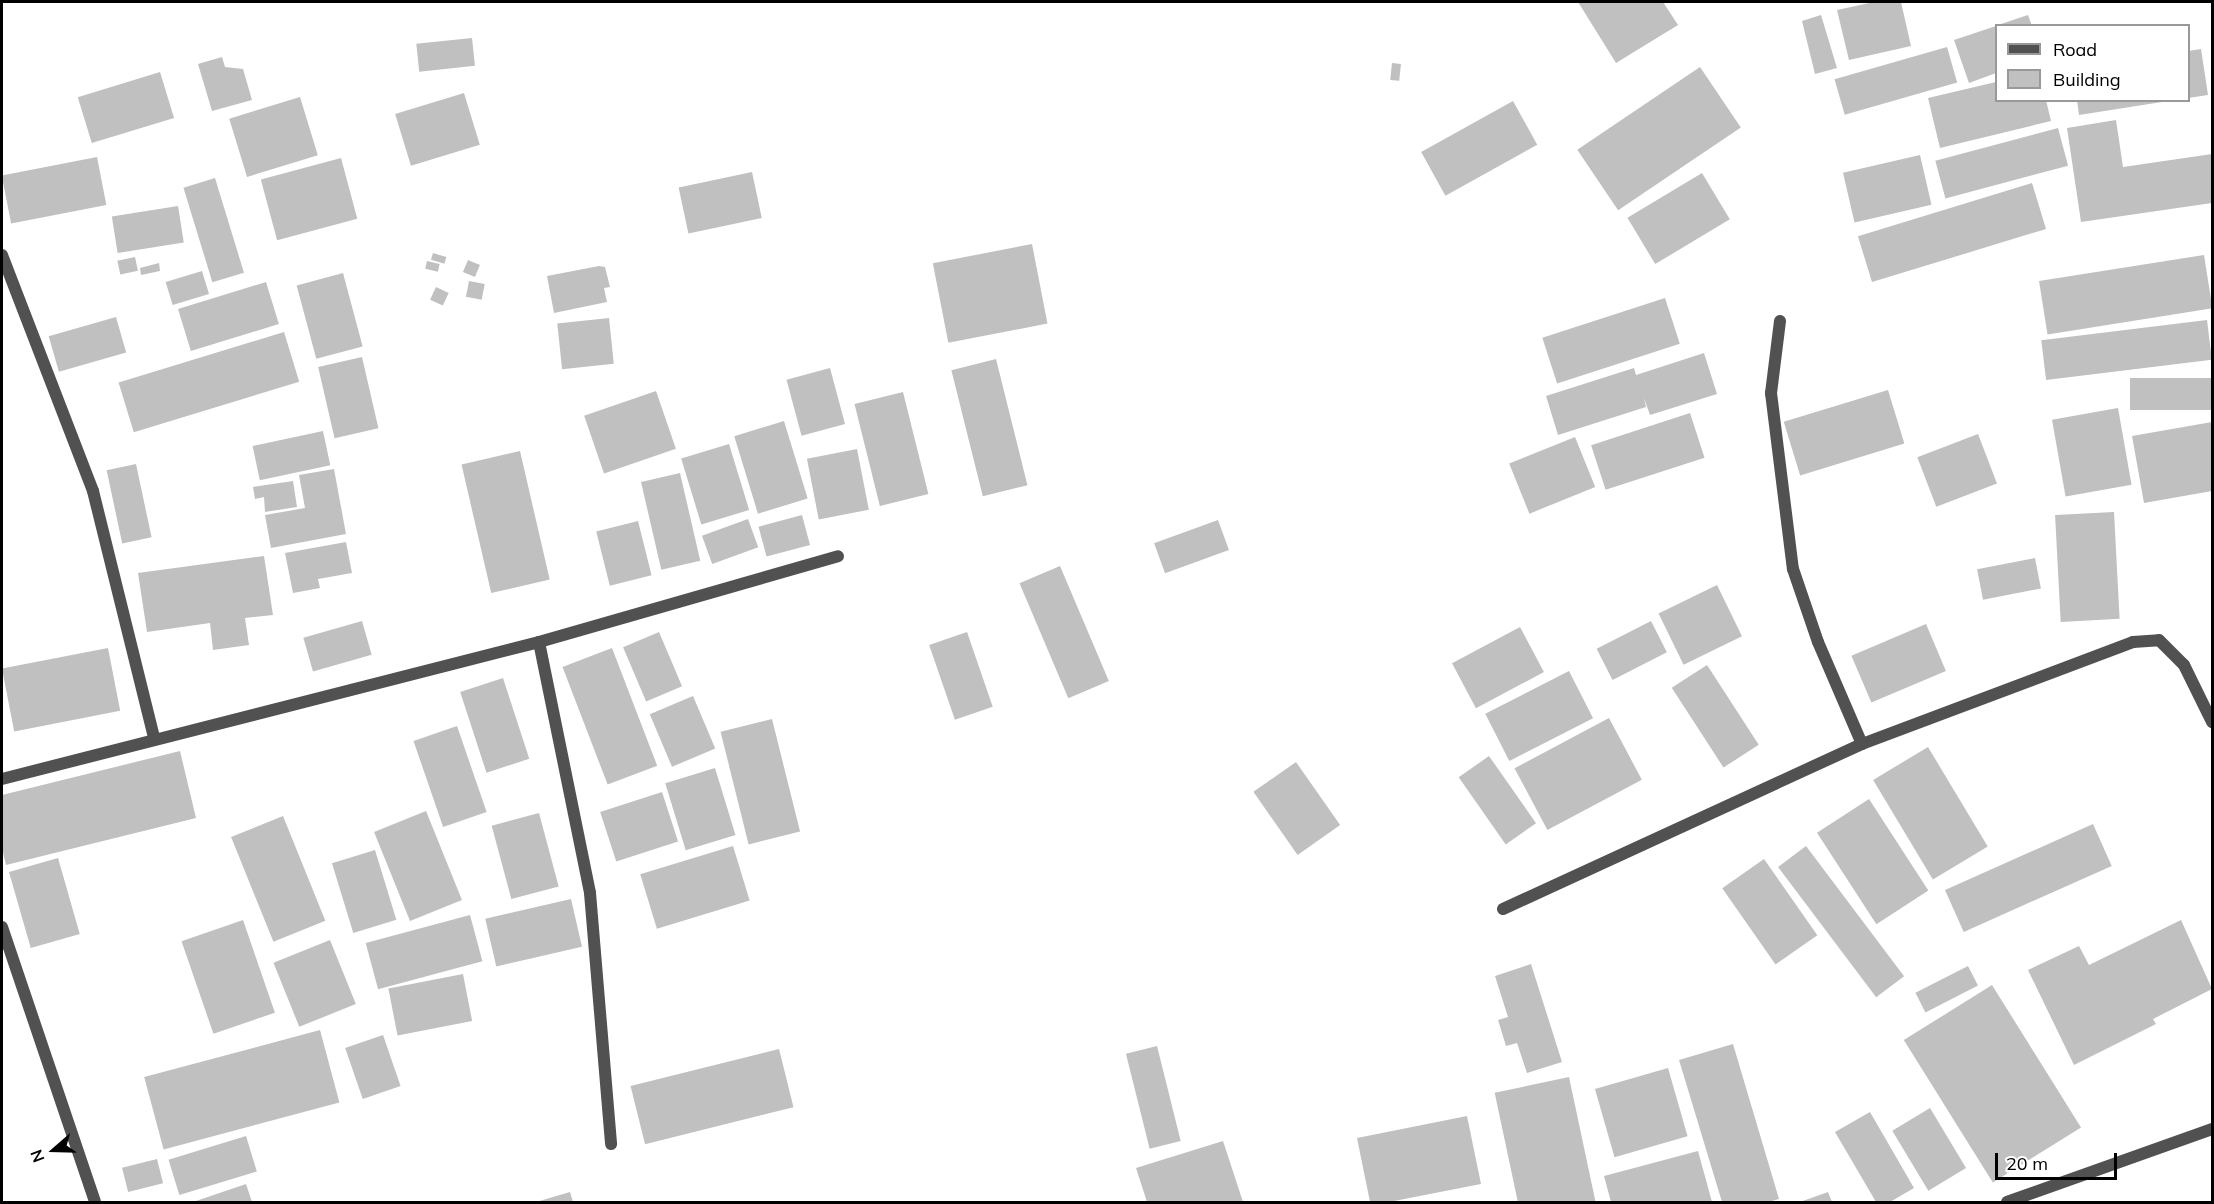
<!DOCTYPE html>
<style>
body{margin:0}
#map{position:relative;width:2214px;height:1204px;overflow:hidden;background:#fff;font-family:Mulish,sans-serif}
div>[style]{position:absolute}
.building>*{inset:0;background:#c0c0c0;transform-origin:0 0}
.street>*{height:12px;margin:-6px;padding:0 6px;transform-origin:6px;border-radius:6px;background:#515151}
span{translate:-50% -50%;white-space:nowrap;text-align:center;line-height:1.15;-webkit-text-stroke:4.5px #fff;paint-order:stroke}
.frame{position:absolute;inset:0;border:3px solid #000;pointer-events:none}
.legend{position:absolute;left:1995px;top:24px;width:195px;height:78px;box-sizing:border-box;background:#fff;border:2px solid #999;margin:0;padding:8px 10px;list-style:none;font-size:18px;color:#000}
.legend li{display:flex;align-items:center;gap:12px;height:30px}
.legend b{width:30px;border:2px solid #999}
.north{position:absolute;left:24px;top:1120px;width:60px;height:60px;-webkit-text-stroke:4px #fff;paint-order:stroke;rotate:250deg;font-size:16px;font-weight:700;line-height:24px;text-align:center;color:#000}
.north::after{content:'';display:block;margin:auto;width:21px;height:27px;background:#000;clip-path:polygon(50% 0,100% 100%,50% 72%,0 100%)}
.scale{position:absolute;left:1995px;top:1153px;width:122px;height:27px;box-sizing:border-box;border:3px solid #000;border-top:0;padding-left:8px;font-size:18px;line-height:21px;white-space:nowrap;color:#000;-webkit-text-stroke:4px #fff;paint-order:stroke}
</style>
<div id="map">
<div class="building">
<div style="clip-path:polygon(1578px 2px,1663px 2px,1678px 25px,1616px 63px)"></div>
<div style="clip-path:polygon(1874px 2px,1901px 2px,1911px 46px,1849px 60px,1837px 10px)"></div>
<div style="clip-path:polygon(1821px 15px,1837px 68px,1815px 74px,1802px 21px)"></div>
<div style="clip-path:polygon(2028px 15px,2032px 26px,1998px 26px,1998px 25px)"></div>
<div style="clip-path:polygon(1996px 26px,1996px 73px,1969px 83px,1954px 40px)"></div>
<div style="left:472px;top:38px;width:28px;height:56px;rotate:84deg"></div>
<div style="left:1947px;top:47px;width:37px;height:117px;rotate:74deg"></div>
<div style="clip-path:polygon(2201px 49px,2208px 95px,2188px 98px,2188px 51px)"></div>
<div style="clip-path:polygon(222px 57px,225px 67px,243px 69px,252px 100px,212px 111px,198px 64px)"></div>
<div style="left:1392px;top:63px;width:9px;height:17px;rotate:6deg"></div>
<div style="left:1700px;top:67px;width:73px;height:148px;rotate:56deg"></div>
<div style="left:160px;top:72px;width:48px;height:86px;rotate:73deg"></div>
<div style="clip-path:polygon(1996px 82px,1996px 100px,2046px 100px,2051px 121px,1940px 148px,1928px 98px)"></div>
<div style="left:464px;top:93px;width:54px;height:72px;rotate:73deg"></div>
<div style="left:300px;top:97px;width:61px;height:74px;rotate:73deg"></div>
<div style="clip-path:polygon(2077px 100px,2162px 100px,2162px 102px,2079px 115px)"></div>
<div style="left:1513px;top:101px;width:50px;height:105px;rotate:61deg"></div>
<div style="clip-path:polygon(2116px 120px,2123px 167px,2212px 154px,2212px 203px,2081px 222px,2067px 128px)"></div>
<div style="left:2058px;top:128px;width:39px;height:127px;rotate:75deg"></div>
<div style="left:1920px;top:155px;width:51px;height:79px;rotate:77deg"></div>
<div style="left:97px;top:157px;width:49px;height:97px;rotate:79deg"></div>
<div style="left:341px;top:158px;width:63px;height:83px;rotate:75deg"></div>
<div style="left:752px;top:172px;width:47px;height:75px;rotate:78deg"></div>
<div style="left:1702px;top:173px;width:54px;height:87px;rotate:59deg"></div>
<div style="left:215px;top:178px;width:99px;height:33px;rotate:73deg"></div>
<div style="left:2032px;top:183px;width:48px;height:182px;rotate:73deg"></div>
<div style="left:178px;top:206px;width:37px;height:67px;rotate:81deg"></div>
<div style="left:1032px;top:244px;width:81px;height:101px;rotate:79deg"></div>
<div style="left:433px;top:253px;width:14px;height:7px;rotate:17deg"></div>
<div style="left:2204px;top:255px;width:54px;height:167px;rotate:81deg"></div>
<div style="left:135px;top:257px;width:14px;height:18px;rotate:78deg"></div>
<div style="left:468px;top:260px;width:13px;height:13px;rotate:23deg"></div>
<div style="left:427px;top:261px;width:13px;height:8px;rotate:13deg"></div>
<div style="clip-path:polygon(159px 263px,160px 271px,141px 275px,140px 268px)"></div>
<div style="clip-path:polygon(599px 266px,605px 267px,610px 287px,604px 288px,607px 302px,554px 313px,547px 276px)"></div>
<div style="left:202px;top:271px;width:24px;height:38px;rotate:73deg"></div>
<div style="left:343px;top:273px;width:76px;height:48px;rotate:75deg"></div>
<div style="left:469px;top:281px;width:16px;height:16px;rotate:11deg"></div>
<div style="left:266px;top:282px;width:44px;height:92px;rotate:73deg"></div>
<div style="left:436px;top:287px;width:14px;height:14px;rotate:25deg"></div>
<div style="left:1665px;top:298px;width:48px;height:129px;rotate:72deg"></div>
<div style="left:116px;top:317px;width:37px;height:70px;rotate:74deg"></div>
<div style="left:609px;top:318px;width:46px;height:52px;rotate:84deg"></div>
<div style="left:2207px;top:320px;width:40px;height:167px;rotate:83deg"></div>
<div style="left:284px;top:332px;width:52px;height:173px;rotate:73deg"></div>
<div style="clip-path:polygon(1704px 353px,1717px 394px,1650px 415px,1644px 398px,1646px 407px,1558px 435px,1546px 396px,1634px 368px,1636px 375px)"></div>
<div style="left:362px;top:357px;width:73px;height:45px;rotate:77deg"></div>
<div style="left:996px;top:359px;width:130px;height:46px;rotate:76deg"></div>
<div style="left:830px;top:368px;width:58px;height:45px;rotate:75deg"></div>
<div style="left:2212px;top:378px;width:32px;height:82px;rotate:90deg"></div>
<div style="left:1888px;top:390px;width:56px;height:109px;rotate:73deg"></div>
<div style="left:656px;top:391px;width:61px;height:76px;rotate:71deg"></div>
<div style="left:903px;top:392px;width:105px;height:50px;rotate:76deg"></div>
<div style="left:2118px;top:408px;width:78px;height:67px;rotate:80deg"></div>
<div style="left:1690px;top:413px;width:47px;height:104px;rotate:72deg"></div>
<div style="left:784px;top:421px;width:81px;height:52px;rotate:73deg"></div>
<div style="clip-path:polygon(2212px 422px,2212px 491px,2144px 503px,2132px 436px)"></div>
<div style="left:323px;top:431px;width:35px;height:72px;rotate:78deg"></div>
<div style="left:1978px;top:434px;width:53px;height:65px;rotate:69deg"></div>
<div style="left:1575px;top:437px;width:54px;height:71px;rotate:68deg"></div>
<div style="left:729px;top:444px;width:69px;height:50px;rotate:73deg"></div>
<div style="left:857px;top:449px;width:62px;height:51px;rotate:79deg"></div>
<div style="left:520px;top:451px;width:132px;height:60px;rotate:77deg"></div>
<div style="left:136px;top:464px;width:75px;height:30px;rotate:78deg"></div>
<div style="clip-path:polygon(334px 469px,346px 534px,271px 548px,265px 515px,305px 508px,299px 475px)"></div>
<div style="left:680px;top:473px;width:90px;height:40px;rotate:77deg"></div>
<div style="clip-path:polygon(293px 481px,297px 507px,265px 512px,264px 497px,255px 499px,253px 487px)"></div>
<div style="left:2114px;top:512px;width:107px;height:59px;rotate:87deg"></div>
<div style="left:802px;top:515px;width:31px;height:45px;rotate:75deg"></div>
<div style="left:748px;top:519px;width:30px;height:49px;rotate:70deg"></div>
<div style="left:1218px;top:520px;width:32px;height:68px;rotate:70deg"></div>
<div style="left:638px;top:521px;width:56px;height:43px;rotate:76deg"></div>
<div style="clip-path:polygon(346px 542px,352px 573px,318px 579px,320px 588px,293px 593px,285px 553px)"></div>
<div style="clip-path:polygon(264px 556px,273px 615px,245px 618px,249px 645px,213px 650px,210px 623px,147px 632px,138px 573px)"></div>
<div style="left:2035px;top:558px;width:31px;height:59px;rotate:79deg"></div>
<div style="left:1060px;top:566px;width:125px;height:44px;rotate:67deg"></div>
<div style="left:1717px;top:585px;width:57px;height:65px;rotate:64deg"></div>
<div style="left:362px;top:621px;width:35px;height:61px;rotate:74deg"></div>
<div style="left:1651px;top:621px;width:35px;height:61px;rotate:63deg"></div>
<div style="left:1926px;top:624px;width:51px;height:81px;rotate:67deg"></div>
<div style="left:1520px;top:627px;width:51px;height:77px;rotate:62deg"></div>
<div style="left:659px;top:632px;width:59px;height:39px;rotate:67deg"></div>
<div style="left:967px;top:632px;width:79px;height:40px;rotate:71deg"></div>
<div style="left:108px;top:648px;width:64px;height:108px;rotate:79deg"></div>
<div style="left:612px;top:648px;width:126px;height:53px;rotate:69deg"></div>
<div style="left:1707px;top:665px;width:95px;height:42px;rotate:57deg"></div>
<div style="left:1569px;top:671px;width:53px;height:94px;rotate:63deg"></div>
<div style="left:503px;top:678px;width:85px;height:45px;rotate:72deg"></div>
<div style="left:693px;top:696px;width:57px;height:47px;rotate:67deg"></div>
<div style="left:1609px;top:718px;width:70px;height:107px;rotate:62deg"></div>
<div style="left:772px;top:719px;width:116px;height:53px;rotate:76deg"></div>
<div style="left:457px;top:726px;width:91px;height:46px;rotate:71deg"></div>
<div style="left:1928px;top:747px;width:116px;height:64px;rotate:59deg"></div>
<div style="clip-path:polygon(180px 751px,196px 818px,6px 865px,2px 848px,2px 795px)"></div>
<div style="left:1489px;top:756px;width:82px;height:37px;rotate:55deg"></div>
<div style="left:1296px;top:762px;width:77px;height:52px;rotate:55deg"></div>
<div style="left:715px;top:768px;width:70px;height:52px;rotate:73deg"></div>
<div style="left:662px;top:792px;width:52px;height:65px;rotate:72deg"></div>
<div style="left:1869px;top:799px;width:109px;height:62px;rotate:57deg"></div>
<div style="left:426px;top:811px;width:96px;height:56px;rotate:68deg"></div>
<div style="left:539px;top:813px;width:76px;height:49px;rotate:75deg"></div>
<div style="left:283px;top:816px;width:113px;height:56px;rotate:68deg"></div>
<div style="left:2093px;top:824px;width:46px;height:162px;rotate:66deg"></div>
<div style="left:733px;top:846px;width:57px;height:97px;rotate:73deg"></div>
<div style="left:1806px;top:846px;width:163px;height:35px;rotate:53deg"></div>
<div style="left:375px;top:850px;width:73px;height:45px;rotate:73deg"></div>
<div style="left:58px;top:858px;width:79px;height:51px;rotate:74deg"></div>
<div style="left:1764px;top:859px;width:93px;height:51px;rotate:55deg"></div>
<div style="left:571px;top:899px;width:49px;height:88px;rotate:77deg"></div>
<div style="left:470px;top:915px;width:48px;height:108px;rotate:75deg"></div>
<div style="left:243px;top:920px;width:98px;height:65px;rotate:71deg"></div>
<div style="clip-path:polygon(2181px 920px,2212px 989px,2153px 1019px,2156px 1024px,2074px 1065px,2028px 970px,2079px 946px,2089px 965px)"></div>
<div style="left:330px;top:940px;width:69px;height:61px;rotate:68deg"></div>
<div style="clip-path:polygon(1531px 964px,1562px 1062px,1527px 1073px,1517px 1043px,1506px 1046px,1498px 1020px,1508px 1017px,1495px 976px)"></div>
<div style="left:1968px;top:966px;width:22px;height:59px;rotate:63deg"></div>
<div style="left:463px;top:974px;width:48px;height:76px;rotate:79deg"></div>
<div style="left:1992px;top:985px;width:168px;height:104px;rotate:58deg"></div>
<div style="left:320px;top:1030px;width:75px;height:182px;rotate:75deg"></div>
<div style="left:383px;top:1035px;width:54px;height:40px;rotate:71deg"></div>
<div style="clip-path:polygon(1733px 1044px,1779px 1199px,1768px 1202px,1722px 1202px,1679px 1060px)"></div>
<div style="left:1157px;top:1046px;width:98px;height:32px;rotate:76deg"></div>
<div style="left:779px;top:1049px;width:60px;height:153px;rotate:76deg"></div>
<div style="left:1668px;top:1068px;width:71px;height:76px;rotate:74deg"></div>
<div style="left:1569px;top:1077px;width:128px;height:76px;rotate:78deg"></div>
<div style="left:1930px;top:1108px;width:70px;height:44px;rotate:59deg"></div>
<div style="clip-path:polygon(1870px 1112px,1914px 1188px,1890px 1202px,1876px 1202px,1835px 1132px)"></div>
<div style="clip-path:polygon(1467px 1116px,1481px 1184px,1389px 1202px,1370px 1202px,1357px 1138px)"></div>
<div style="left:246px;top:1136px;width:37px;height:81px;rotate:73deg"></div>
<div style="clip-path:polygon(1223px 1141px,1243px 1202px,1147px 1202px,1136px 1168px)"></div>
<div style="clip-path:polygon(1698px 1151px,1712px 1202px,1611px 1202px,1604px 1176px)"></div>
<div style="left:157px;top:1159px;width:25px;height:36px;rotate:76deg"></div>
<div style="clip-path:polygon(246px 1184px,252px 1202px,193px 1202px)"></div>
<div style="clip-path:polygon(570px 1192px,573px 1202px,536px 1202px)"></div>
<div style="clip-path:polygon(1828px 1192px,1832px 1202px,1800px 1202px)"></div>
</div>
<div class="street">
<div style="left:2px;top:255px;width:253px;rotate:68.9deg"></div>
<div style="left:93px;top:491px;width:254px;rotate:76.1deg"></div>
<div style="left:1780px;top:321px;width:73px;rotate:97.1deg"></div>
<div style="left:1771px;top:393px;width:177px;rotate:82.9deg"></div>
<div style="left:1793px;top:569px;width:77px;rotate:71.1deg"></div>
<div style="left:1818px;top:642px;width:111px;rotate:66.7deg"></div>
<div style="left:539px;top:642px;width:256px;rotate:78.5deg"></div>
<div style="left:590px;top:893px;width:252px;rotate:85.2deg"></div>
<div style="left:2px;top:779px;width:554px;rotate:-14.31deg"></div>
<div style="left:539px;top:642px;width:311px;rotate:-16deg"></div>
<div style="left:1503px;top:909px;width:395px;rotate:-24.7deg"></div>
<div style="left:1862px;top:744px;width:290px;rotate:-20.6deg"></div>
<div style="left:2133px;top:642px;width:26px;rotate:-4deg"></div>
<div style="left:2159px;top:640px;width:35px;rotate:45deg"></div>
<div style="left:2184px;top:665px;width:64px;rotate:63.8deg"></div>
<div style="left:2px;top:927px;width:290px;rotate:71.3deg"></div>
<div style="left:2007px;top:1202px;width:218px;rotate:-19.6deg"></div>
</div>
<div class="frame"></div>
<ul class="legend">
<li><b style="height:8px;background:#515151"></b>Road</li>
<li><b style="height:16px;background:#c0c0c0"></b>Building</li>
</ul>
<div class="north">N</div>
<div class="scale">20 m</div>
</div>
